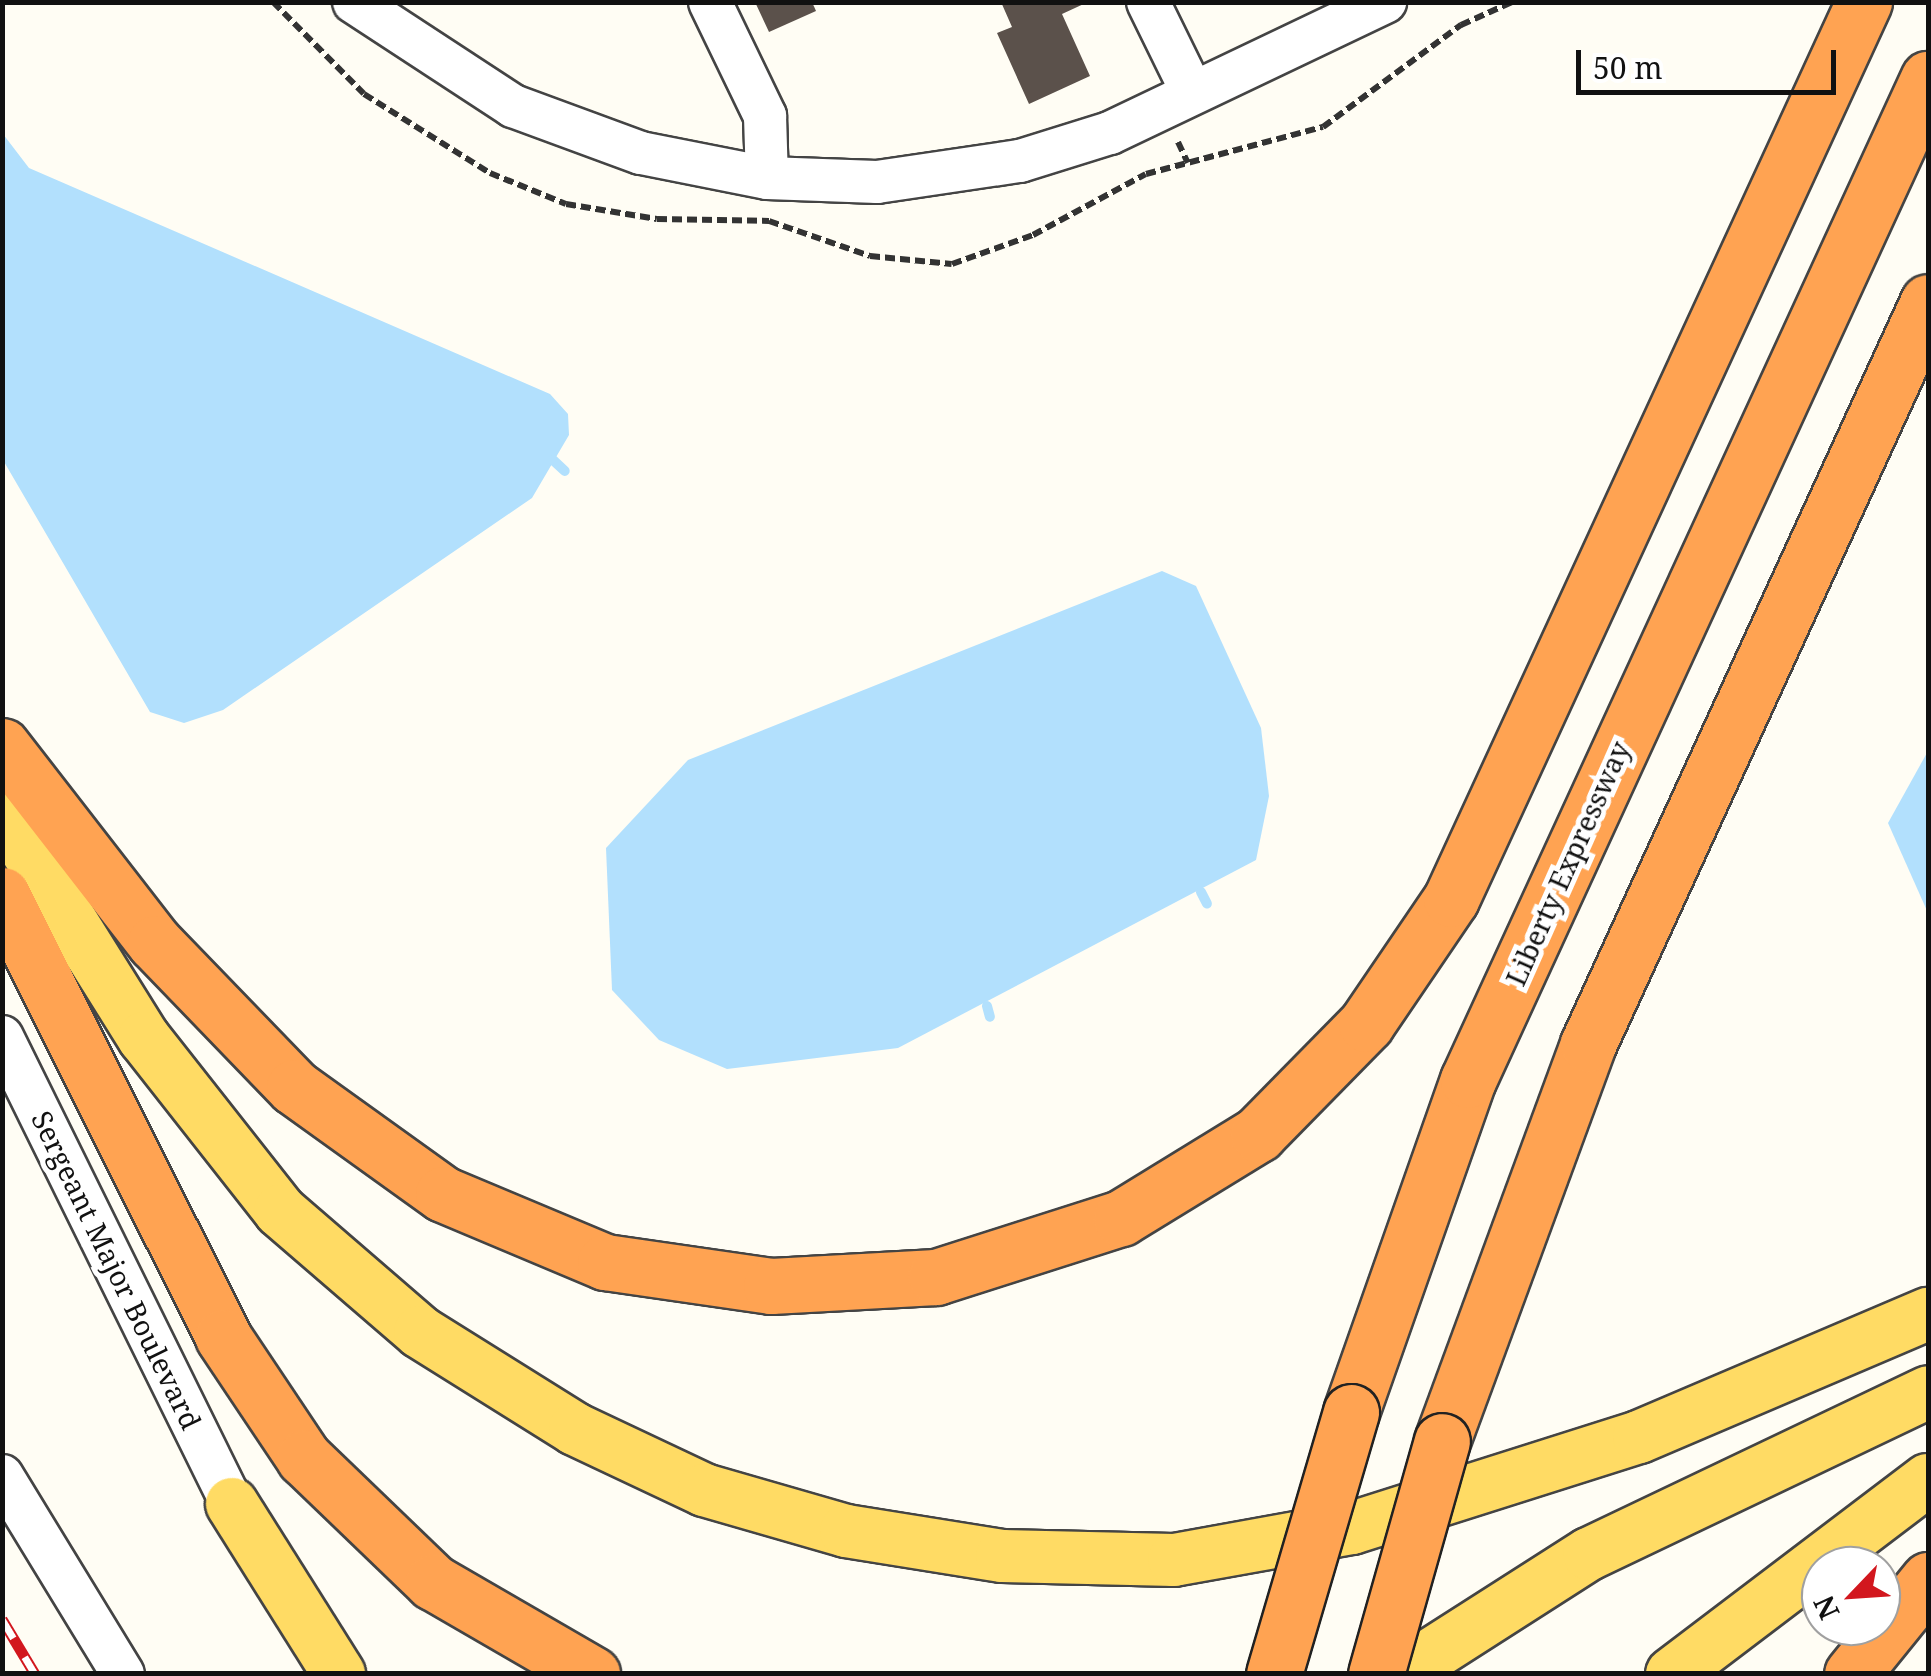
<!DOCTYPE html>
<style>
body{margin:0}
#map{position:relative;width:1931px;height:1676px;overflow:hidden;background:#fffdf4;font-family:"Noto Serif",serif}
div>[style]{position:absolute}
.water>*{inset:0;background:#b2e0fd}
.stream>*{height:10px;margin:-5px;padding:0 5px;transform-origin:5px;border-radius:5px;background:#b2e0fd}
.building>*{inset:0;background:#5b514b}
.path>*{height:6px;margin-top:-3px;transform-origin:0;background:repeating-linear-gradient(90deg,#333 0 10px,transparent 0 15px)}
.roads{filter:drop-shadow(2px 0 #444) drop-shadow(-2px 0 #444) drop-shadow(0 2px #444) drop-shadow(0 -2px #444)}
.minor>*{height:42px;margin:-21px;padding:0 21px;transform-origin:21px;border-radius:21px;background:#fff}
.major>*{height:52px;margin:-26px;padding:0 26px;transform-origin:26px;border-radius:26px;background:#ffdb64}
.highway>*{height:55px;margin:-27.5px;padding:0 27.5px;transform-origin:27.5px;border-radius:27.5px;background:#ffa352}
.rail>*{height:11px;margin-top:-5.5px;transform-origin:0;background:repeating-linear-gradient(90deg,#fff 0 22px,#d2171e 0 44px);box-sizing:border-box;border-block:2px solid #d2171e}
.bridges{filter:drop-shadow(2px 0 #222) drop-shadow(-2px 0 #222) drop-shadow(0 2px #222) drop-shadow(0 -2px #222)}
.highway-bridge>*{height:55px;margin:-27.5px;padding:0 27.5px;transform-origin:27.5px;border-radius:27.5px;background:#ffa352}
span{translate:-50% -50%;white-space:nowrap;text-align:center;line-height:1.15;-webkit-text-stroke:10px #fff;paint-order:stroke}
.street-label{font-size:28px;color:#111}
.frame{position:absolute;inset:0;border:5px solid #111;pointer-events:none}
.north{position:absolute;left:1801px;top:1546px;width:100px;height:100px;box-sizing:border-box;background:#fff;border:2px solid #a0a0a0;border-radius:50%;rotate:245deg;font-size:28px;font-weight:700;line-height:40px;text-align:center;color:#111}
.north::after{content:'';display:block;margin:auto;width:35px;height:45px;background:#d2171e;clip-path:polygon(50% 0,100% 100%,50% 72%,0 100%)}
.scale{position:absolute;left:1576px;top:50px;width:260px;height:45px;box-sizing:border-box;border:5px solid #111;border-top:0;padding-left:12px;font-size:30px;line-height:35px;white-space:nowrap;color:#111;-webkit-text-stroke:8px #fff;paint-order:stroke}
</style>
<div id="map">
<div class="water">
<div style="clip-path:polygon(3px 134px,29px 168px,550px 394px,568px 414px,569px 435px,532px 498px,223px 710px,184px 723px,150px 712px,3px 460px)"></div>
<div style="clip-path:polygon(1162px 571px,1196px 586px,1261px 728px,1269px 796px,1256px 860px,898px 1048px,727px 1069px,659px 1040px,612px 990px,606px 848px,688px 760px)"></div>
<div style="clip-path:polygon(1928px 751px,1928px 913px,1888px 823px)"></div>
</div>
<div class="stream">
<div style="left:553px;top:460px;width:16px;rotate:43deg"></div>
<div style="left:1201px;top:892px;width:13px;rotate:63deg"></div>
<div style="left:987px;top:1006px;width:11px;rotate:75deg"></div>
</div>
<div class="building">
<div style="clip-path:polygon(755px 2px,812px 2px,816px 11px,769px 32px)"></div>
<div style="clip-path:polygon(1001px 2px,1088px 2px,1062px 14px,1090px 76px,1029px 104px,997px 33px,1012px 27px)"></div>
</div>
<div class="path">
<div style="left:273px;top:2px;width:129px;rotate:45.3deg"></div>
<div style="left:364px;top:94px;width:149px;rotate:32.1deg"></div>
<div style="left:490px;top:173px;width:82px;rotate:22.2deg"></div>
<div style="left:566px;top:204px;width:92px;rotate:9.4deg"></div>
<div style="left:657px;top:219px;width:112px;rotate:1deg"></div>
<div style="left:769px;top:221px;width:107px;rotate:19.1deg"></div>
<div style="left:870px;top:256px;width:82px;rotate:5.6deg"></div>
<div style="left:952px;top:264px;width:86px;rotate:-19.7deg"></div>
<div style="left:1033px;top:235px;width:128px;rotate:-28.4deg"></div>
<div style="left:1146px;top:174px;width:183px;rotate:-14.9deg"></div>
<div style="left:1323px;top:127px;width:172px;rotate:-36.5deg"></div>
<div style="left:1461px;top:25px;width:56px;rotate:-24.3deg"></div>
<div style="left:1178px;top:142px;width:23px;rotate:65deg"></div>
</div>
<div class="roads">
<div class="minor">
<div style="left:354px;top:2px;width:190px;rotate:33.2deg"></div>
<div style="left:513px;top:106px;width:136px;rotate:20.2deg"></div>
<div style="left:641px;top:153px;width:128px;rotate:11.2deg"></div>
<div style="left:767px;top:178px;width:110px;rotate:2.1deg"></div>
<div style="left:877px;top:182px;width:145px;rotate:-8.4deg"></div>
<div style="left:1020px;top:161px;width:94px;rotate:-17.3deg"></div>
<div style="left:1110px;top:133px;width:305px;rotate:-25.5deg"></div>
<div style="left:710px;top:2px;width:127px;rotate:64.2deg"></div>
<div style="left:765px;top:116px;width:62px;rotate:88.2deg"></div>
<div style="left:1148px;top:2px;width:100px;rotate:63.9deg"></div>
<div style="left:2px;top:1037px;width:550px;rotate:63.76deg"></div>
<div style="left:2px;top:1476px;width:232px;rotate:58.6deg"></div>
</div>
<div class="major">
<div style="left:2px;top:811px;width:268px;rotate:58deg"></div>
<div style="left:144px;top:1038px;width:220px;rotate:51.8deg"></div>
<div style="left:280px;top:1211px;width:185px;rotate:40.8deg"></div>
<div style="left:420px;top:1332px;width:183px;rotate:32deg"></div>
<div style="left:575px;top:1429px;width:143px;rotate:25.3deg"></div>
<div style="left:704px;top:1490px;width:148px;rotate:16.1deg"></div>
<div style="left:846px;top:1531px;width:158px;rotate:9.1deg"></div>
<div style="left:1002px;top:1556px;width:172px;rotate:1.3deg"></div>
<div style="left:1174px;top:1560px;width:181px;rotate:-10.2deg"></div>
<div style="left:1352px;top:1528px;width:301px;rotate:-17.6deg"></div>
<div style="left:1639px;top:1437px;width:314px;rotate:-23.1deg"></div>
<div style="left:232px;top:1504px;width:201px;rotate:57.8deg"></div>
<div style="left:1401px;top:1674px;width:223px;rotate:-32.6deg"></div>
<div style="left:1589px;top:1554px;width:376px;rotate:-25.5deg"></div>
<div style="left:1672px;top:1674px;width:321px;rotate:-37.2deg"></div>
</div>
<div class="highway">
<div style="left:2px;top:746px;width:249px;rotate:52.2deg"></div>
<div style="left:155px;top:943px;width:200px;rotate:46deg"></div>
<div style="left:294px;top:1087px;width:183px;rotate:35.7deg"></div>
<div style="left:443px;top:1194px;width:176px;rotate:22.8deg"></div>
<div style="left:605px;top:1262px;width:168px;rotate:8.2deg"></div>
<div style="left:771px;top:1286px;width:165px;rotate:-3.1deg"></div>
<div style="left:936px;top:1277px;width:194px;rotate:-17.7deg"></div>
<div style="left:1121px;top:1218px;width:161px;rotate:-31.5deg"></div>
<div style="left:1258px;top:1134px;width:154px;rotate:-45.5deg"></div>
<div style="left:1366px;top:1024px;width:151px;rotate:-55.8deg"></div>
<div style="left:1451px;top:899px;width:988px;rotate:-65.28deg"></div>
<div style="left:2px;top:895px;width:494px;rotate:63.4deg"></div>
<div style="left:223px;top:1337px;width:146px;rotate:56.2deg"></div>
<div style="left:304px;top:1458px;width:179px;rotate:43.9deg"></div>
<div style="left:433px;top:1582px;width:184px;rotate:30.1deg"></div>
<div style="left:1351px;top:1412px;width:352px;rotate:-70.6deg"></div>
<div style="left:1468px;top:1080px;width:1102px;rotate:-65.32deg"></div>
<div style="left:1442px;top:1441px;width:423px;rotate:-69.8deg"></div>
<div style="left:1588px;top:1044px;width:816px;rotate:-65.38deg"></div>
<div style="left:1852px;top:1674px;width:121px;rotate:-51deg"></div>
</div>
</div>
<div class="rail">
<div style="left:2px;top:1619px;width:64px;rotate:59deg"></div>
</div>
<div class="bridges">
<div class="highway-bridge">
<div style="left:1274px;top:1674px;width:273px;rotate:-73.6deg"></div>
<div style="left:1376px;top:1674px;width:242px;rotate:-74.2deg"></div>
</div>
</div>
<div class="street-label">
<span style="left:1567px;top:863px;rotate:-66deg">Liberty Expressway</span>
<span style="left:117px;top:1270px;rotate:64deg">Sergeant Major Boulevard</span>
</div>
<div class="frame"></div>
<div class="north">N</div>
<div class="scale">50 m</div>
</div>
